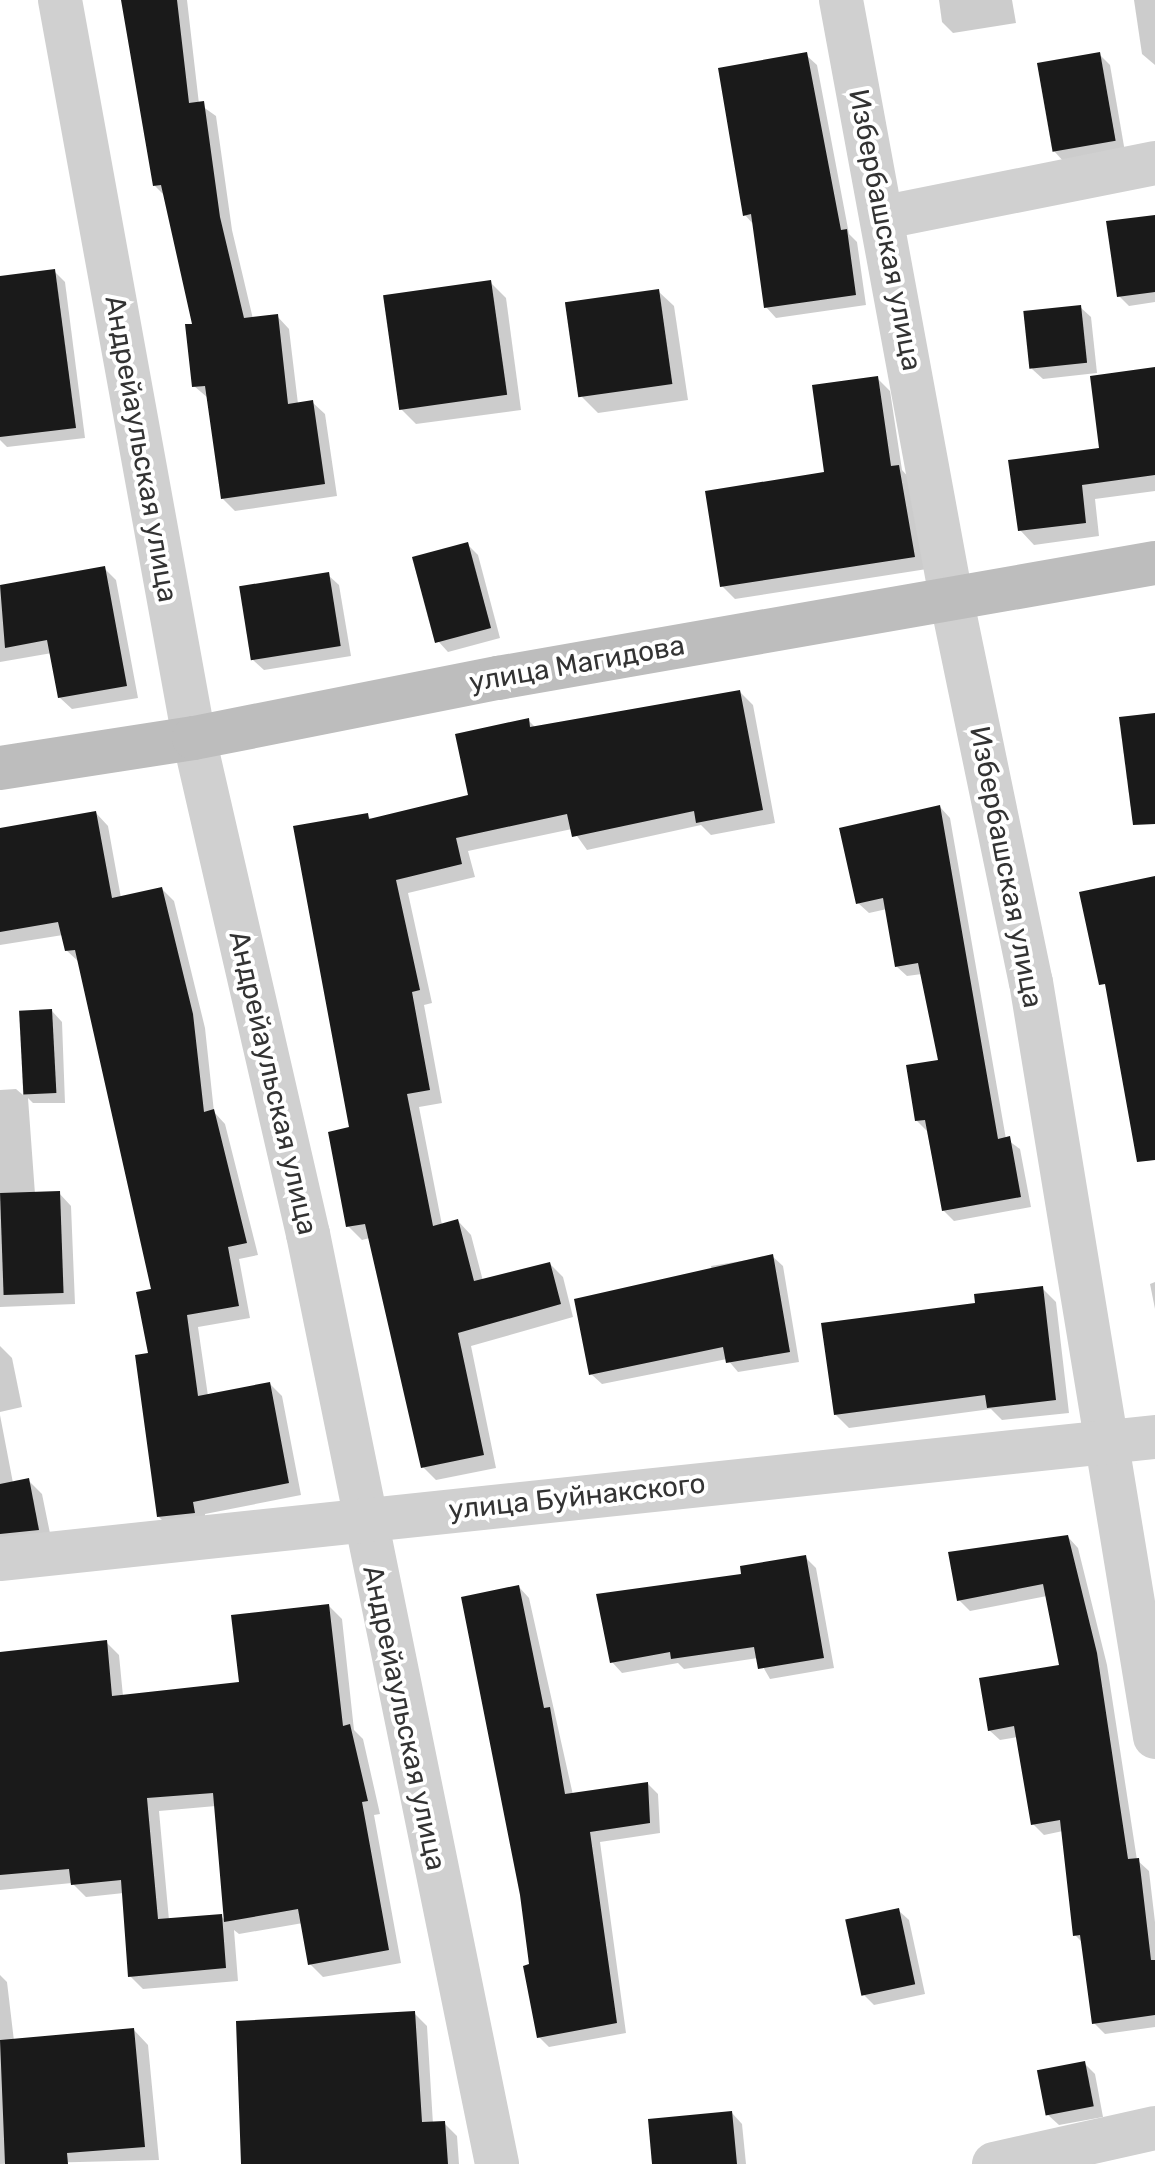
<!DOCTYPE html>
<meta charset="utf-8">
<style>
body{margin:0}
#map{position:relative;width:1155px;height:2164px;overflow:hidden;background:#fff;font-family:Rubik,sans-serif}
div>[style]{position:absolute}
.shadow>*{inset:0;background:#0003}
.building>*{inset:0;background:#1a1a1a;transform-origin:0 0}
.street>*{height:44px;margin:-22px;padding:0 22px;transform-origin:22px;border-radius:22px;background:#d0d0d0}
.secondary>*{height:44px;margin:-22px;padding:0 22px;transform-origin:22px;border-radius:22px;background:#bdbdbd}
span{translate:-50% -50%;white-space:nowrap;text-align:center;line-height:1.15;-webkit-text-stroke:8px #fff;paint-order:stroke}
.street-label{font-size:28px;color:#333}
</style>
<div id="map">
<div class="shadow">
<div style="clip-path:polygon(123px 0,187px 0,199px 104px,216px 116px,232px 230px,253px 319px,277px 316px,289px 329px,298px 404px,312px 402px,325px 414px,337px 496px,235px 511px,223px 499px,208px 398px,194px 386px,195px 325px,166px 197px,155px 186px)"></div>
<div style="clip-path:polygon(939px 0,1012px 0,1016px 23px,953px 33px,942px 22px)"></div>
<div style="clip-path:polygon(1134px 0,1155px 0,1155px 65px,1142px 54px)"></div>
<div style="clip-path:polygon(1099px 54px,1110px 65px,1125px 152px,1064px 162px,1054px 151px)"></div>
<div style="clip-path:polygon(806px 55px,817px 65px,849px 234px,857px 242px,866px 305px,776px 318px,766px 307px,754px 225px,745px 215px)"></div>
<div style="clip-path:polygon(1155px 217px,1155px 302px,1129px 306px,1119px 296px)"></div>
<div style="clip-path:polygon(54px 271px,65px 282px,85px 438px,7px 447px,0 440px,0 278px)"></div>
<div style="clip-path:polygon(490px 282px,506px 298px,521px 410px,416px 424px,400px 408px)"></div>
<div style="clip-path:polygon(658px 291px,674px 306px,688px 400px,598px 413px,582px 397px)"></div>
<div style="clip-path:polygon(1080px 307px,1091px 317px,1097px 373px,1043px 379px,1032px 369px)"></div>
<div style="clip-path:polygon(1155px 369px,1155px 491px,1095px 499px,1099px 536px,1034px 545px,1020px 530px,1101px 450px)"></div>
<div style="clip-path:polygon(877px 378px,890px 391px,902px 470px,911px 480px,927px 569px,735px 599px,722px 586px,826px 474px)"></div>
<div style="clip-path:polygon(467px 544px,478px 555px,500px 638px,448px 652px,438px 641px)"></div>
<div style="clip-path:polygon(104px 568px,116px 580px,138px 698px,72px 709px,59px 697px,52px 653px,0 662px,0 587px)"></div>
<div style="clip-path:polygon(328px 575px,339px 585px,351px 656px,264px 670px,253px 660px)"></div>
<div style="clip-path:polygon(740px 692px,753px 705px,775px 823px,711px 835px,701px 825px,587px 850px,572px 829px,468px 851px,475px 877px,408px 893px,432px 1003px,424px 1005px,442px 1103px,419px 1107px,442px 1225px,458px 1221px,471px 1235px,483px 1281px,550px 1264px,563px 1277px,573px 1317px,471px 1346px,496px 1468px,436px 1480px,423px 1467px,370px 1238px,362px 1240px,348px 1226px,367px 815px,372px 820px,470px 796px,528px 720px,536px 728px)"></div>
<div style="clip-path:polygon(940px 807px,950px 818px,1006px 1139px,1020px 1149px,1031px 1207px,954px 1221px,943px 1210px,927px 1131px,916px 1120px,941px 1062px,922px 974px,907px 976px,896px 966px,887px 909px,869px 913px,858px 903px)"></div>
<div style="clip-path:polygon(96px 813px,108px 826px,121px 898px,162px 889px,174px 901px,205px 1028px,214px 1112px,225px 1124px,258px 1255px,239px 1259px,250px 1318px,198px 1327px,208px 1396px,270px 1384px,282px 1396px,301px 1495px,205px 1514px,206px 1525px,171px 1529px,158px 1516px,150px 1355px,153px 1291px,80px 963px,66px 950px,63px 935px,0 945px,0 829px)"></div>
<div style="clip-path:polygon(52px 1011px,62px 1022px,65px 1103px,33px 1103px,28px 1098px,35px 1194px,59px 1193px,71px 1206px,75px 1304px,0 1307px,0 1090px,16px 1089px,23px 1095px,21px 1013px)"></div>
<div style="clip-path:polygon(772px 1256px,783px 1266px,799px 1362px,738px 1372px,727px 1359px,602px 1384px,591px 1374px,712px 1272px,711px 1266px)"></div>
<div style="clip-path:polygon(1155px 1282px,1155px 1309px,1150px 1284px)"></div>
<div style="clip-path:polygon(1042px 1288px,1056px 1302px,1069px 1413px,1002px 1420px,991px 1409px,849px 1428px,835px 1414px,977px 1304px)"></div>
<div style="clip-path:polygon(0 1346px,12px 1358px,22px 1407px,0 1412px)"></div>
<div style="clip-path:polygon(0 1415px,13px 1483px,28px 1480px,42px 1494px,52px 1543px,0 1555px)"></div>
<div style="clip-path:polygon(1068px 1537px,1078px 1548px,1107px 1665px,1137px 1860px,1149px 1871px,1155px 1922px,1155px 2027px,1105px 2034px,1094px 2023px,1084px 1944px,1075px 1935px,1063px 1831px,1044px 1835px,1033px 1824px,1018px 1737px,1000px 1740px,989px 1730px,1062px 1667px,1047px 1596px,970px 1611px,959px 1600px)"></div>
<div style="clip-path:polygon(805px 1557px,816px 1568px,834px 1668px,770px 1679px,758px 1658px,684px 1669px,678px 1663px,622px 1673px,612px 1662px,743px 1576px)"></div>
<div style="clip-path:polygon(519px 1587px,529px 1598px,573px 1795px,648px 1784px,658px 1794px,660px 1833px,600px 1842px,626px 2033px,549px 2047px,539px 2037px,531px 1966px)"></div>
<div style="clip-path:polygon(evenodd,329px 1606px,342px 1619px,354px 1730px,363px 1739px,380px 1814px,374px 1815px,401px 1963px,323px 1977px,310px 1964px,303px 1923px,239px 1934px,234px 1930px,238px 1981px,143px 1989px,130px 1976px,124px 1893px,86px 1897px,72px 1883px,0 1890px,0 1653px,106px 1642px,119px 1655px,123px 1696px,241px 1684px,329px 1606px,216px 1806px,226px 1921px,221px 1916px,169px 1920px,159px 1811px,216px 1806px)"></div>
<div style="clip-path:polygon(898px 1910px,909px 1920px,925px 1994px,874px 2005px,863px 1994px)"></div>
<div style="clip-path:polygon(0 1975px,7px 1982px,14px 2041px,134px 2030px,148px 2045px,159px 2160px,0 2164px)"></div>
<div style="clip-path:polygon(414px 2013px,427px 2026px,433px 2124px,444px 2123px,457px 2136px,459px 2164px,243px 2164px)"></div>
<div style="clip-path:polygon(1084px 2063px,1095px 2074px,1103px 2117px,1059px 2125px,1048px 2115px)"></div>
<div style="clip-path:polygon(732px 2113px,742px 2124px,746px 2164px,654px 2164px)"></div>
</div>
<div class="building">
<div style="clip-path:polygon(121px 0,177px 0,189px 103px,204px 101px,220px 217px,244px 318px,278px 314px,288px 404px,313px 400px,325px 484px,221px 499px,205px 386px,192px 387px,185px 324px,192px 324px,161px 185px,153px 186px)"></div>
<div style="clip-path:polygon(807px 52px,841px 230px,847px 229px,856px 295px,764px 308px,751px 214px,743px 216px,718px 68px)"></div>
<div style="left:1100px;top:52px;width:90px;height:64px;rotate:80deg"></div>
<div style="clip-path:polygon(1155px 215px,1155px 292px,1117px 297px,1106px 221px)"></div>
<div style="clip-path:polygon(55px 269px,76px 428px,0 437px,0 276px)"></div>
<div style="left:491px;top:280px;width:116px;height:109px;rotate:82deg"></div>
<div style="left:659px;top:289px;width:96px;height:95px;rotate:82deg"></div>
<div style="left:1081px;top:305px;width:58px;height:58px;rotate:84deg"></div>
<div style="clip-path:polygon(1155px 367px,1155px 475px,1082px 485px,1086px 523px,1018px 531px,1008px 460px,1099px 448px,1090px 376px)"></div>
<div style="clip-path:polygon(878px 376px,891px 466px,899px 465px,915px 557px,720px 587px,705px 491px,824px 472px,812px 385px)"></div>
<div style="left:468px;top:542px;width:89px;height:58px;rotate:75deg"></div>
<div style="clip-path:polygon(105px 566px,127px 686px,58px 698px,47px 640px,5px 648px,0 585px)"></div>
<div style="left:329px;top:572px;width:75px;height:91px;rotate:81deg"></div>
<div style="clip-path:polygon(740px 690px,763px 810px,696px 823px,694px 811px,572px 837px,567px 814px,456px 838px,462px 864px,396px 880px,420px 990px,412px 992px,430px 1090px,407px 1094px,433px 1226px,458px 1219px,474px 1281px,550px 1262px,561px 1304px,458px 1333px,484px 1455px,421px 1468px,365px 1224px,346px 1227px,328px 1132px,349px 1127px,293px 826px,368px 813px,369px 819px,468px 795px,455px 734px,529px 718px,530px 727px)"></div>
<div style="clip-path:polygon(1155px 713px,1155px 824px,1133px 825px,1119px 717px)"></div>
<div style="clip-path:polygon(940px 805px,998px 1139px,1010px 1136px,1021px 1197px,942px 1211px,925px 1120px,915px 1121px,906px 1065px,938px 1060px,918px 963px,895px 967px,883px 898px,856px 904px,839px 828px)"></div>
<div style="clip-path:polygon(96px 811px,112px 898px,162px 887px,193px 1014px,204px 1112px,214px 1109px,247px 1243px,228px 1247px,239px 1306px,187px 1315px,198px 1396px,270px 1382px,289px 1483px,193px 1502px,195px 1513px,157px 1517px,135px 1355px,148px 1353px,136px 1292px,151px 1289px,75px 950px,65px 951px,58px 922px,0 932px,0 828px)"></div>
<div style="clip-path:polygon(1155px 876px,1155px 1160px,1137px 1162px,1105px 984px,1099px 985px,1079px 892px)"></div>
<div style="left:52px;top:1009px;width:84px;height:33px;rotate:87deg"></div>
<div style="left:60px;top:1191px;width:102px;height:60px;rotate:88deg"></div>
<div style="clip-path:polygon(773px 1254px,790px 1352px,726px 1363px,723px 1347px,589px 1375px,574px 1299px)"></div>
<div style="clip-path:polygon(1043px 1286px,1056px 1400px,987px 1408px,985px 1395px,834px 1415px,821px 1323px,975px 1303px,974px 1294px)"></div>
<div style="clip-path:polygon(29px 1478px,39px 1530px,0 1534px,0 1484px)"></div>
<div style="clip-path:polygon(1068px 1535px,1097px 1653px,1128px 1859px,1139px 1858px,1151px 1960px,1155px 1960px,1155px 2015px,1092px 2024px,1080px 1935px,1073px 1936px,1060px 1820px,1031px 1825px,1014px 1726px,988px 1731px,979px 1678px,1059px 1665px,1043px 1584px,957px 1601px,948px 1552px)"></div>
<div style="clip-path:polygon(806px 1555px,824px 1658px,758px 1669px,754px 1647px,671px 1659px,670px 1652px,610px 1663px,596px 1594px,741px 1574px,740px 1566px)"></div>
<div style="clip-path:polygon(519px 1585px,544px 1708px,550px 1707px,565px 1794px,648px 1782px,650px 1823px,590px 1832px,617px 2023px,537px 2038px,523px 1966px,529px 1964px,520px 1895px,461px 1597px)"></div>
<div style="clip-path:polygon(329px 1604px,343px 1726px,350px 1724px,368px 1801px,362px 1802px,389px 1950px,308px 1965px,298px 1909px,224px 1922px,213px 1793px,147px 1798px,158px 1919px,222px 1914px,226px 1968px,128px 1977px,121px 1880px,71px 1885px,69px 1869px,0 1875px,0 1652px,107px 1640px,112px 1696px,239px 1682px,231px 1615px)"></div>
<div style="left:899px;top:1908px;width:78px;height:55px;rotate:78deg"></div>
<div style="clip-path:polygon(415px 2011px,422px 2122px,445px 2121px,448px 2164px,241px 2164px,236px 2021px)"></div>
<div style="clip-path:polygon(134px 2028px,145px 2147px,67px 2153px,68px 2164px,5px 2164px,0 2040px)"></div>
<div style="left:1085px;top:2061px;width:46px;height:49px;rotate:79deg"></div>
<div style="clip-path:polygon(732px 2111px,737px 2164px,652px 2164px,648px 2119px)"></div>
</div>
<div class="street">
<div style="left:60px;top:0;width:750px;rotate:79.71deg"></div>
<div style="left:194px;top:738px;width:509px;rotate:77.06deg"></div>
<div style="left:308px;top:1234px;width:949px;rotate:78.51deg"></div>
<div style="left:841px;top:0;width:607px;rotate:79.56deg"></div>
<div style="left:951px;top:597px;width:393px;rotate:78.3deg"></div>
<div style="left:1031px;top:982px;width:765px;rotate:80.67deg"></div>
<div style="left:885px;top:217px;width:275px;rotate:-11.3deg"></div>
<div style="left:0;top:1559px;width:1161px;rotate:-6.03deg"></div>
<div style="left:994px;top:2164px;width:165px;rotate:-12.6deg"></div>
</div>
<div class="secondary">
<div style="left:0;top:768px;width:196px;rotate:-8.8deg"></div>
<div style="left:194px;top:738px;width:310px;rotate:-11.2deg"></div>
<div style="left:498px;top:678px;width:667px;rotate:-9.93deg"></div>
</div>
<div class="street-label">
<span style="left:885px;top:230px;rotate:79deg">Избербашская улица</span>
<span style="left:141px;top:449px;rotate:80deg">Андрейаульская улица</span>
<span style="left:577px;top:664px;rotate:-10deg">улица Магидова</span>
<span style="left:1006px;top:867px;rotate:79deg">Избербашская улица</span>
<span style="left:273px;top:1083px;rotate:77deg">Андрейаульская улица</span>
<span style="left:577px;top:1497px;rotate:-6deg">улица Буйнакского</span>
<span style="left:404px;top:1718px;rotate:78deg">Андрейаульская улица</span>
</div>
</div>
